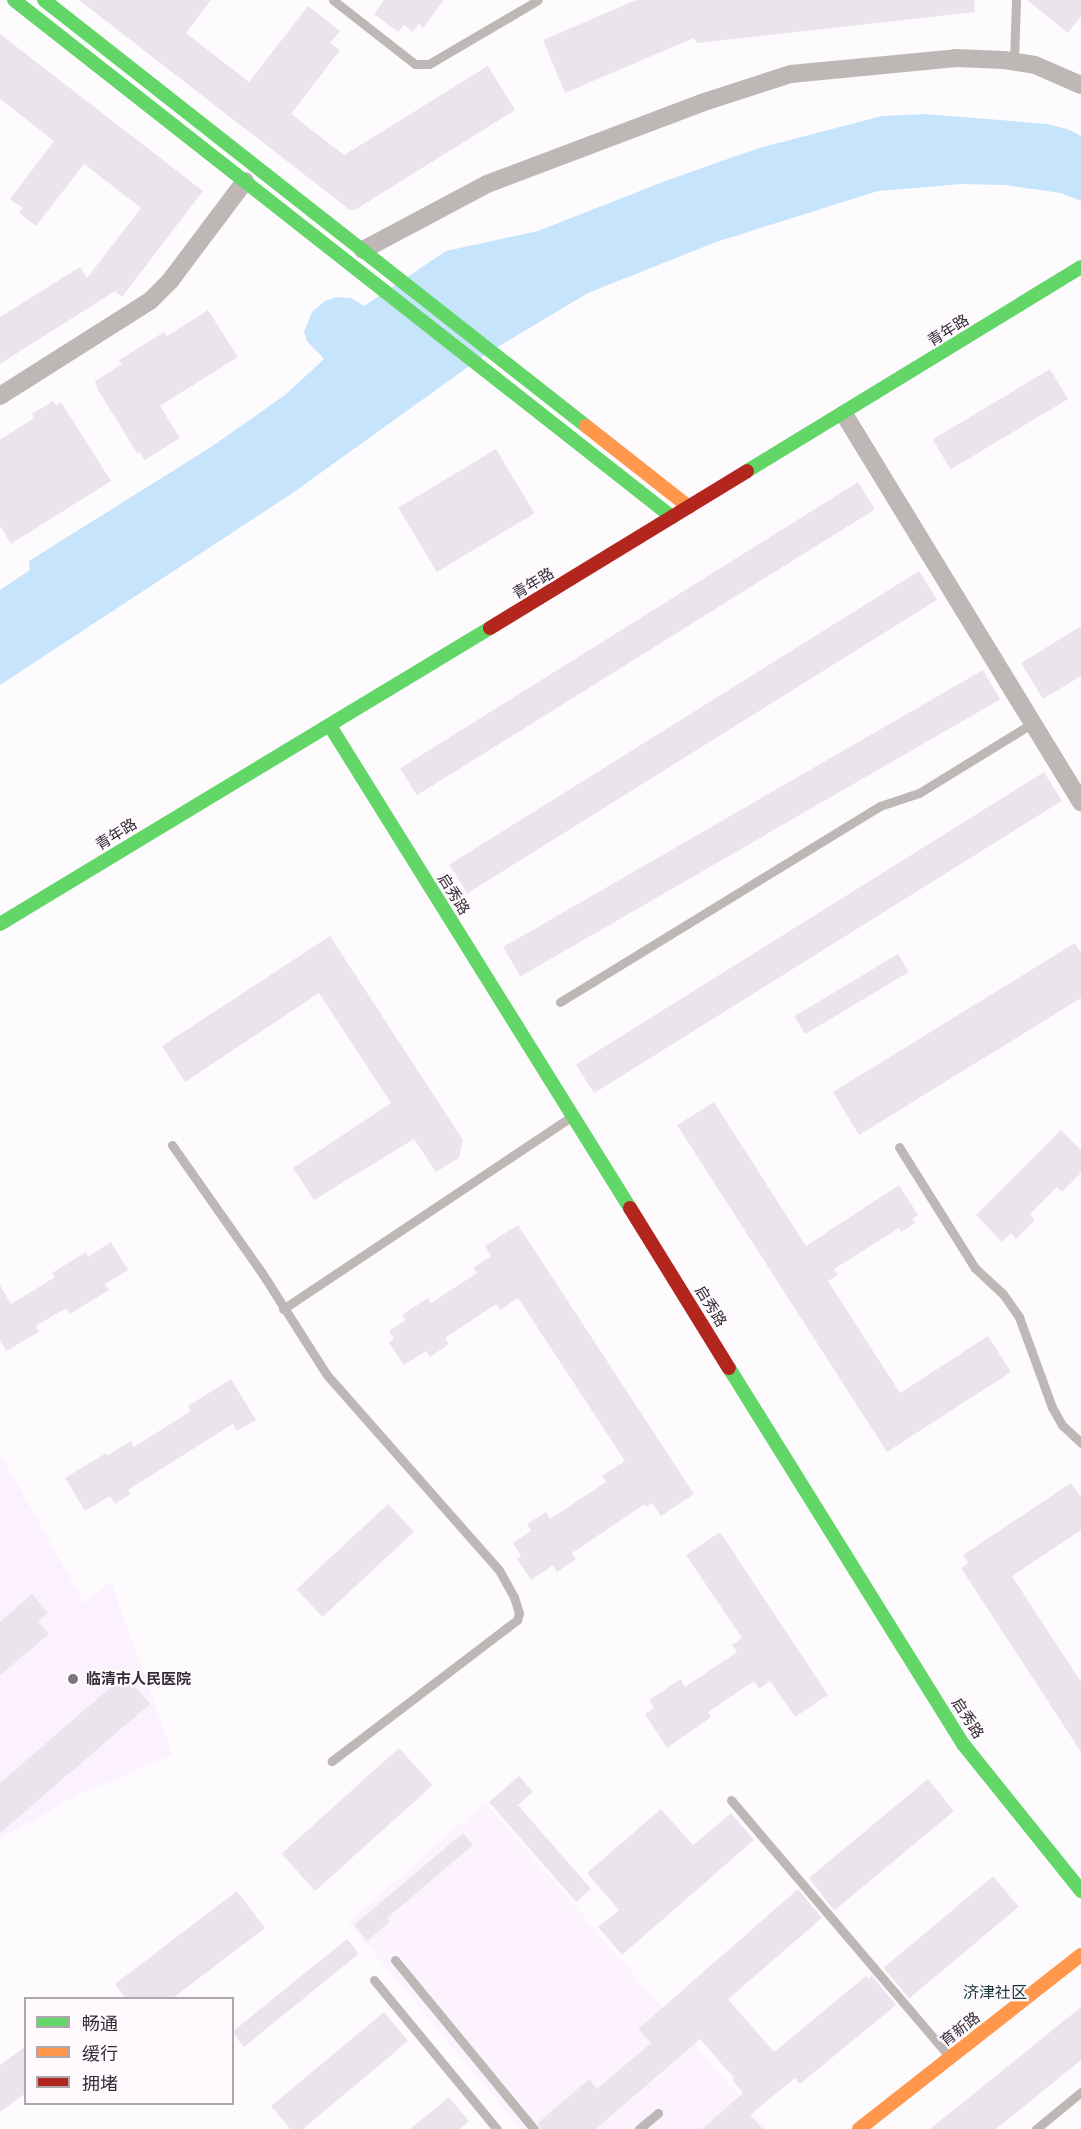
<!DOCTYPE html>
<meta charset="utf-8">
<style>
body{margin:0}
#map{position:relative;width:1081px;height:2129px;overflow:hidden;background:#fdfbfd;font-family:"Source Serif 4","Noto Sans SC",serif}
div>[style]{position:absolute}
.commercial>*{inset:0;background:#fcf3fe}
.built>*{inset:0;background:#fcf1fe}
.water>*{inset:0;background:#c6e5fc}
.building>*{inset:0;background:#ebe4ec;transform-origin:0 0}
.lane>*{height:9px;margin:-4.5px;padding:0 4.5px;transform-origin:4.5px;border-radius:4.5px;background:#bdb8b5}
.street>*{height:18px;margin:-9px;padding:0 9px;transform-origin:9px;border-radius:9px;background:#bdb8b5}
.fast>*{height:14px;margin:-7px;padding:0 7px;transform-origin:7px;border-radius:7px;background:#63d668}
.slow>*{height:14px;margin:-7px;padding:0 7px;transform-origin:7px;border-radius:7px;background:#ff974d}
.jam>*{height:14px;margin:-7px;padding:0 7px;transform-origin:7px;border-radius:7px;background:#b3261e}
.dots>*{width:16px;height:16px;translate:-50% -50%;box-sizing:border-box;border:3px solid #fefafe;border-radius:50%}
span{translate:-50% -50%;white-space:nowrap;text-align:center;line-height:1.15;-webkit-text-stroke:4.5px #fefafe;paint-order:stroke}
.street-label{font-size:15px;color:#342d35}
.poi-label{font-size:15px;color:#342d35;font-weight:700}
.left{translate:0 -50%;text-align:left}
.neighbourhood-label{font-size:16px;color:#173936}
.legend{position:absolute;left:24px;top:1997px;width:210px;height:108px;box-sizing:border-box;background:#fefafe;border:2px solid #ada8ae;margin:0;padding:8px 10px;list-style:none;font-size:18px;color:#342d35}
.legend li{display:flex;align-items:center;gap:12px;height:30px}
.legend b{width:30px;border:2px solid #ada8ae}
</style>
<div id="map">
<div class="commercial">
<div style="clip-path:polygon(485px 1802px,766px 2127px,763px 2129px,520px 2129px,348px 1922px)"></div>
</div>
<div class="built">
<div style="clip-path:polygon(0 1453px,84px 1603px,111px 1582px,173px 1755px,81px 1793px,0 1839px)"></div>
</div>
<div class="water">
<div style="clip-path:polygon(926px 114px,1048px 124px,1070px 130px,1081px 136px,1081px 201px,1061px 193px,1004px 185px,962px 184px,878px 191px,716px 242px,588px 293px,486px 354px,294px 492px,0 685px,0 590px,30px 570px,29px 561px,211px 447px,285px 395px,324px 359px,307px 341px,304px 332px,312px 312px,325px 301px,336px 297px,351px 298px,364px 306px,446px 251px,538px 231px,668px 180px,759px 148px,882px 116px)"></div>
</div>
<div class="building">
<div style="clip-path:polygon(79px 0,211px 0,186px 33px,249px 82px,308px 6px,340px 31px,330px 43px,340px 50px,291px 114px,344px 155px,488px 66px,515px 110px,355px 210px,350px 210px)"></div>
<div style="clip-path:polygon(384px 0,444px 0,423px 28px,419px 24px,413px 32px,404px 25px,398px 32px,374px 14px)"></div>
<div style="clip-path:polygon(636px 0,974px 0,975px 12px,697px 43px,694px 38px,565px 93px,543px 40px)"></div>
<div style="clip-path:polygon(1027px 0,1081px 0,1081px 16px,1068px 33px)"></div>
<div style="clip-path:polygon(0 34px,203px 191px,122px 297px,115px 291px,0 364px,0 317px,80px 267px,87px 278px,141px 208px,84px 164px,36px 226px,19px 213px,23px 208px,10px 199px,54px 141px,0 99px)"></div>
<div style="clip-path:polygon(208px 310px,238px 357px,160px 406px,180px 438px,145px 460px,139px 452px,137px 453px,98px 390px,95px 381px,122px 364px,119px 360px,164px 332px,167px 336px)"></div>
<div style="left:1050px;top:369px;width:35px;height:137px;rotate:59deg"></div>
<div style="clip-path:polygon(53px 401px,56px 405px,61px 402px,111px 481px,11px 544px,0 526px,0 440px,34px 418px,32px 414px)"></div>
<div style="left:496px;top:449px;width:75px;height:114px;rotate:59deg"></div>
<div style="left:858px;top:482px;width:32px;height:540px;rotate:58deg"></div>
<div style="left:919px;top:571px;width:34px;height:554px;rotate:58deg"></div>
<div style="clip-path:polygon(1081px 626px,1081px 676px,1043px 699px,1021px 663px)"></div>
<div style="left:983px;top:670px;width:34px;height:554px;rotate:60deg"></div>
<div style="left:1044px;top:772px;width:34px;height:552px;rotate:58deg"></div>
<div style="clip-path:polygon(330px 936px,463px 1140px,459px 1158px,436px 1172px,414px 1139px,314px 1200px,293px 1168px,391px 1103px,319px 993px,185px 1082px,162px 1046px)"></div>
<div style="clip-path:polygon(1075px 943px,1081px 953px,1081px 998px,859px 1135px,833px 1092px)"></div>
<div style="left:898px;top:954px;width:21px;height:121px;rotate:59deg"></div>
<div style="clip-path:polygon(714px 1102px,806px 1246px,899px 1185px,918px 1215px,913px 1219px,915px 1223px,901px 1232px,899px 1228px,834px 1269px,838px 1275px,828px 1281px,900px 1393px,988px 1336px,1011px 1372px,887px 1452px,677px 1125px)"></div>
<div style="clip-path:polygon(1061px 1130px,1081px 1150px,1081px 1173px,1062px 1192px,1057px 1187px,1030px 1214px,1035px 1220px,1016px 1239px,1011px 1233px,1002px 1242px,976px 1215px)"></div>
<div style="clip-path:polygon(518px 1225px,694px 1494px,661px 1516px,652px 1503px,647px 1507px,645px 1504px,572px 1553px,576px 1559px,557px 1572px,553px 1565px,531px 1580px,517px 1559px,521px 1556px,513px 1543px,531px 1531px,527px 1524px,546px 1512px,550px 1519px,606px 1482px,602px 1476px,625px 1461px,518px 1298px,500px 1310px,496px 1304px,445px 1338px,449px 1344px,430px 1357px,426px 1351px,404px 1365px,389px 1343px,394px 1339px,389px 1331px,406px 1320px,402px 1315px,428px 1298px,431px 1303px,477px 1273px,473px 1268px,491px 1256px,485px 1246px)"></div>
<div style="clip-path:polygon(111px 1242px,128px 1270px,105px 1284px,109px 1290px,70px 1314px,66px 1308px,36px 1326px,39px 1332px,6px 1351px,0 1340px,0 1285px,11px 1304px,55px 1277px,52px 1273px,86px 1252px,88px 1257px)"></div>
<div style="clip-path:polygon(231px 1379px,256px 1420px,237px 1431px,233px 1424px,128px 1490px,131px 1494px,115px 1504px,110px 1496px,85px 1511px,65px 1478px,106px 1453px,107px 1456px,131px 1441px,134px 1447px,191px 1411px,188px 1406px)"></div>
<div style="clip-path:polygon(1071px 1483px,1081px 1497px,1081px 1530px,1012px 1576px,1081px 1682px,1081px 1752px,961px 1568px,968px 1563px,963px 1555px)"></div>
<div style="left:388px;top:1504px;width:38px;height:125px;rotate:47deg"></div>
<div style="clip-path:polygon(720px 1532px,828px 1695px,795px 1717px,770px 1681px,759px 1689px,754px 1681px,708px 1712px,711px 1717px,667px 1748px,645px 1714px,654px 1708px,649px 1700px,681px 1679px,685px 1687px,737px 1652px,732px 1645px,742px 1638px,686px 1555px)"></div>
<div style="clip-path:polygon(32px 1594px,48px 1613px,38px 1622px,49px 1634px,0 1675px,0 1622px)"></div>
<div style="clip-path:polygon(125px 1675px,150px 1704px,0 1833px,0 1783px)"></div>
<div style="left:399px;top:1748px;width:50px;height:158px;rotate:48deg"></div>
<div style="clip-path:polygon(519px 1776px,533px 1792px,518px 1805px,591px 1889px,576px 1902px,489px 1802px)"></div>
<div style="clip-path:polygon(928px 1779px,954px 1811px,835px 1910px,833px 1909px,809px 1878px)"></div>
<div style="clip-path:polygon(661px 1809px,693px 1845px,731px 1813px,754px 1840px,622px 1955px,598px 1927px,619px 1910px,587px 1873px)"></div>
<div style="clip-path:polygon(463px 1833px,473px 1845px,387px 1918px,390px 1922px,367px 1941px,354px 1925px)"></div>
<div style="left:993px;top:1876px;width:40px;height:143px;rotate:50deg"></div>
<div style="clip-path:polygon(798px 1889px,822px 1918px,728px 1999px,774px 2052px,866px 1976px,869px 1979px,872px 1976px,896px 2005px,800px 2084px,795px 2078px,750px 2115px,763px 2129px,702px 2129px,743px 2093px,732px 2080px,734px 2078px,700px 2039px,596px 2129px,541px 2129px,538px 2123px,589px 2079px,597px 2089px,651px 2043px,638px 2029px)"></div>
<div style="clip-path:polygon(237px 1891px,265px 1928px,173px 1998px,125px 1998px,115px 1984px)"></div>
<div style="left:347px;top:1939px;width:19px;height:148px;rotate:51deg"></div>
<div style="clip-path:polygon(1081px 2007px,1081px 2060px,996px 2129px,930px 2129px)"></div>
<div style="clip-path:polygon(384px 2012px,408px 2041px,303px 2129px,290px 2129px,271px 2106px)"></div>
<div style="clip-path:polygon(26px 2046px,26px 2093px,0 2112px,0 2065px)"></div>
<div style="clip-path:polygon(449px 2097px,469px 2121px,460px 2129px,410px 2129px)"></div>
</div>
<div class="lane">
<div style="left:333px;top:0;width:104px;rotate:38deg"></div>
<div style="left:415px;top:64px;width:14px"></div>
<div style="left:429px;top:64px;width:126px;rotate:-30.4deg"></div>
<div style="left:1014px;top:61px;width:61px;rotate:-88.1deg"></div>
<div style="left:560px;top:1002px;width:375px;rotate:-31.5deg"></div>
<div style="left:880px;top:806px;width:41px;rotate:-18.4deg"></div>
<div style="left:919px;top:793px;width:134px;rotate:-31.6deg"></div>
<div style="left:172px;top:1145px;width:156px;rotate:54.9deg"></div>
<div style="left:262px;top:1273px;width:121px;rotate:57.5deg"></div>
<div style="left:327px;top:1375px;width:260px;rotate:48.6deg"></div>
<div style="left:499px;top:1570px;width:31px;rotate:61deg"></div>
<div style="left:514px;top:1597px;width:17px;rotate:73deg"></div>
<div style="left:519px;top:1613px;width:7px;rotate:106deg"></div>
<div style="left:517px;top:1620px;width:233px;rotate:142.7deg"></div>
<div style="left:899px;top:1147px;width:143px;rotate:57.9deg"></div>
<div style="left:975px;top:1268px;width:38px;rotate:43deg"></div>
<div style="left:1003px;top:1294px;width:28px;rotate:55deg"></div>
<div style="left:1019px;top:1317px;width:96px;rotate:69.9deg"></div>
<div style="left:1052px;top:1407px;width:21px;rotate:61deg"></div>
<div style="left:1062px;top:1425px;width:26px;rotate:43deg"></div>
<div style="left:283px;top:1309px;width:346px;rotate:-33.7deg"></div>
<div style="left:731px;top:1800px;width:336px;rotate:49.6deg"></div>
<div style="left:395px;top:1960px;width:219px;rotate:50.6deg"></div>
<div style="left:374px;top:1980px;width:193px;rotate:50.5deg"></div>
<div style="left:639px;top:2129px;width:25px;rotate:-40deg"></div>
<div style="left:1036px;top:2129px;width:58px;rotate:-39.4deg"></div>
</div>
<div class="street">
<div style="left:363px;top:250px;width:140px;rotate:-28deg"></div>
<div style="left:487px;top:184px;width:229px;rotate:-20.7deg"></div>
<div style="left:701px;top:103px;width:95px;rotate:-17.9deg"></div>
<div style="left:791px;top:74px;width:166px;rotate:-5.5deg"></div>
<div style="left:956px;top:58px;width:48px;rotate:2.4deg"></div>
<div style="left:1004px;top:60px;width:31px;rotate:9deg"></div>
<div style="left:1035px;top:65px;width:50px;rotate:23.5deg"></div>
<div style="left:0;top:396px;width:179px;rotate:-32.4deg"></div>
<div style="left:151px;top:300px;width:27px;rotate:-45deg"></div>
<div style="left:170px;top:281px;width:125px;rotate:-53.1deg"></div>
<div style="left:844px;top:414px;width:455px;rotate:58.6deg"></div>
</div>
<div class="fast">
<div style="left:14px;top:0;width:837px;rotate:38.16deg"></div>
<div style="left:44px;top:0;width:689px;rotate:38.17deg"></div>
<div style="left:747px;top:471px;width:391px;rotate:-31.4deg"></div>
<div style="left:330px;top:726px;width:568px;rotate:58.1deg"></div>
<div style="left:0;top:924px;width:572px;rotate:-31.14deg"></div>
<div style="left:729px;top:1368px;width:443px;rotate:58.1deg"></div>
<div style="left:963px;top:1744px;width:189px;rotate:51.2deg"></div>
</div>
<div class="slow">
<div style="left:586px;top:426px;width:131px;rotate:38.2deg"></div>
<div style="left:859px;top:2129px;width:282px;rotate:-38.1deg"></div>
</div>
<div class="jam">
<div style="left:490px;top:628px;width:301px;rotate:-31.4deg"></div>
<div style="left:630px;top:1208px;width:188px;rotate:58.3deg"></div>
</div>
<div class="dots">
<div style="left:73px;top:1679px;background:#7a757b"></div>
</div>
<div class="street-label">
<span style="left:948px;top:330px;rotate:-32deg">青年路</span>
<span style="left:533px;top:583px;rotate:-31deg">青年路</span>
<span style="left:116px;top:834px;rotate:-32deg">青年路</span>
<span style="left:454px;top:894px;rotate:58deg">启秀路</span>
<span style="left:711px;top:1306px;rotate:58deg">启秀路</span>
<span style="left:968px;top:1718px;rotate:57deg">启秀路</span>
<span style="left:960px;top:2029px;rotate:-38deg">育新路</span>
</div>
<div class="poi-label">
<span class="left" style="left:86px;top:1679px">临清市人民医院</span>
</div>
<div class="neighbourhood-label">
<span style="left:995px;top:1992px">济津社区</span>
</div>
<ul class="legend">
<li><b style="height:8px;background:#63d668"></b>畅通</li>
<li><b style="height:8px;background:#ff974d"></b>缓行</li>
<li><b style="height:8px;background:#b3261e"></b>拥堵</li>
</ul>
</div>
